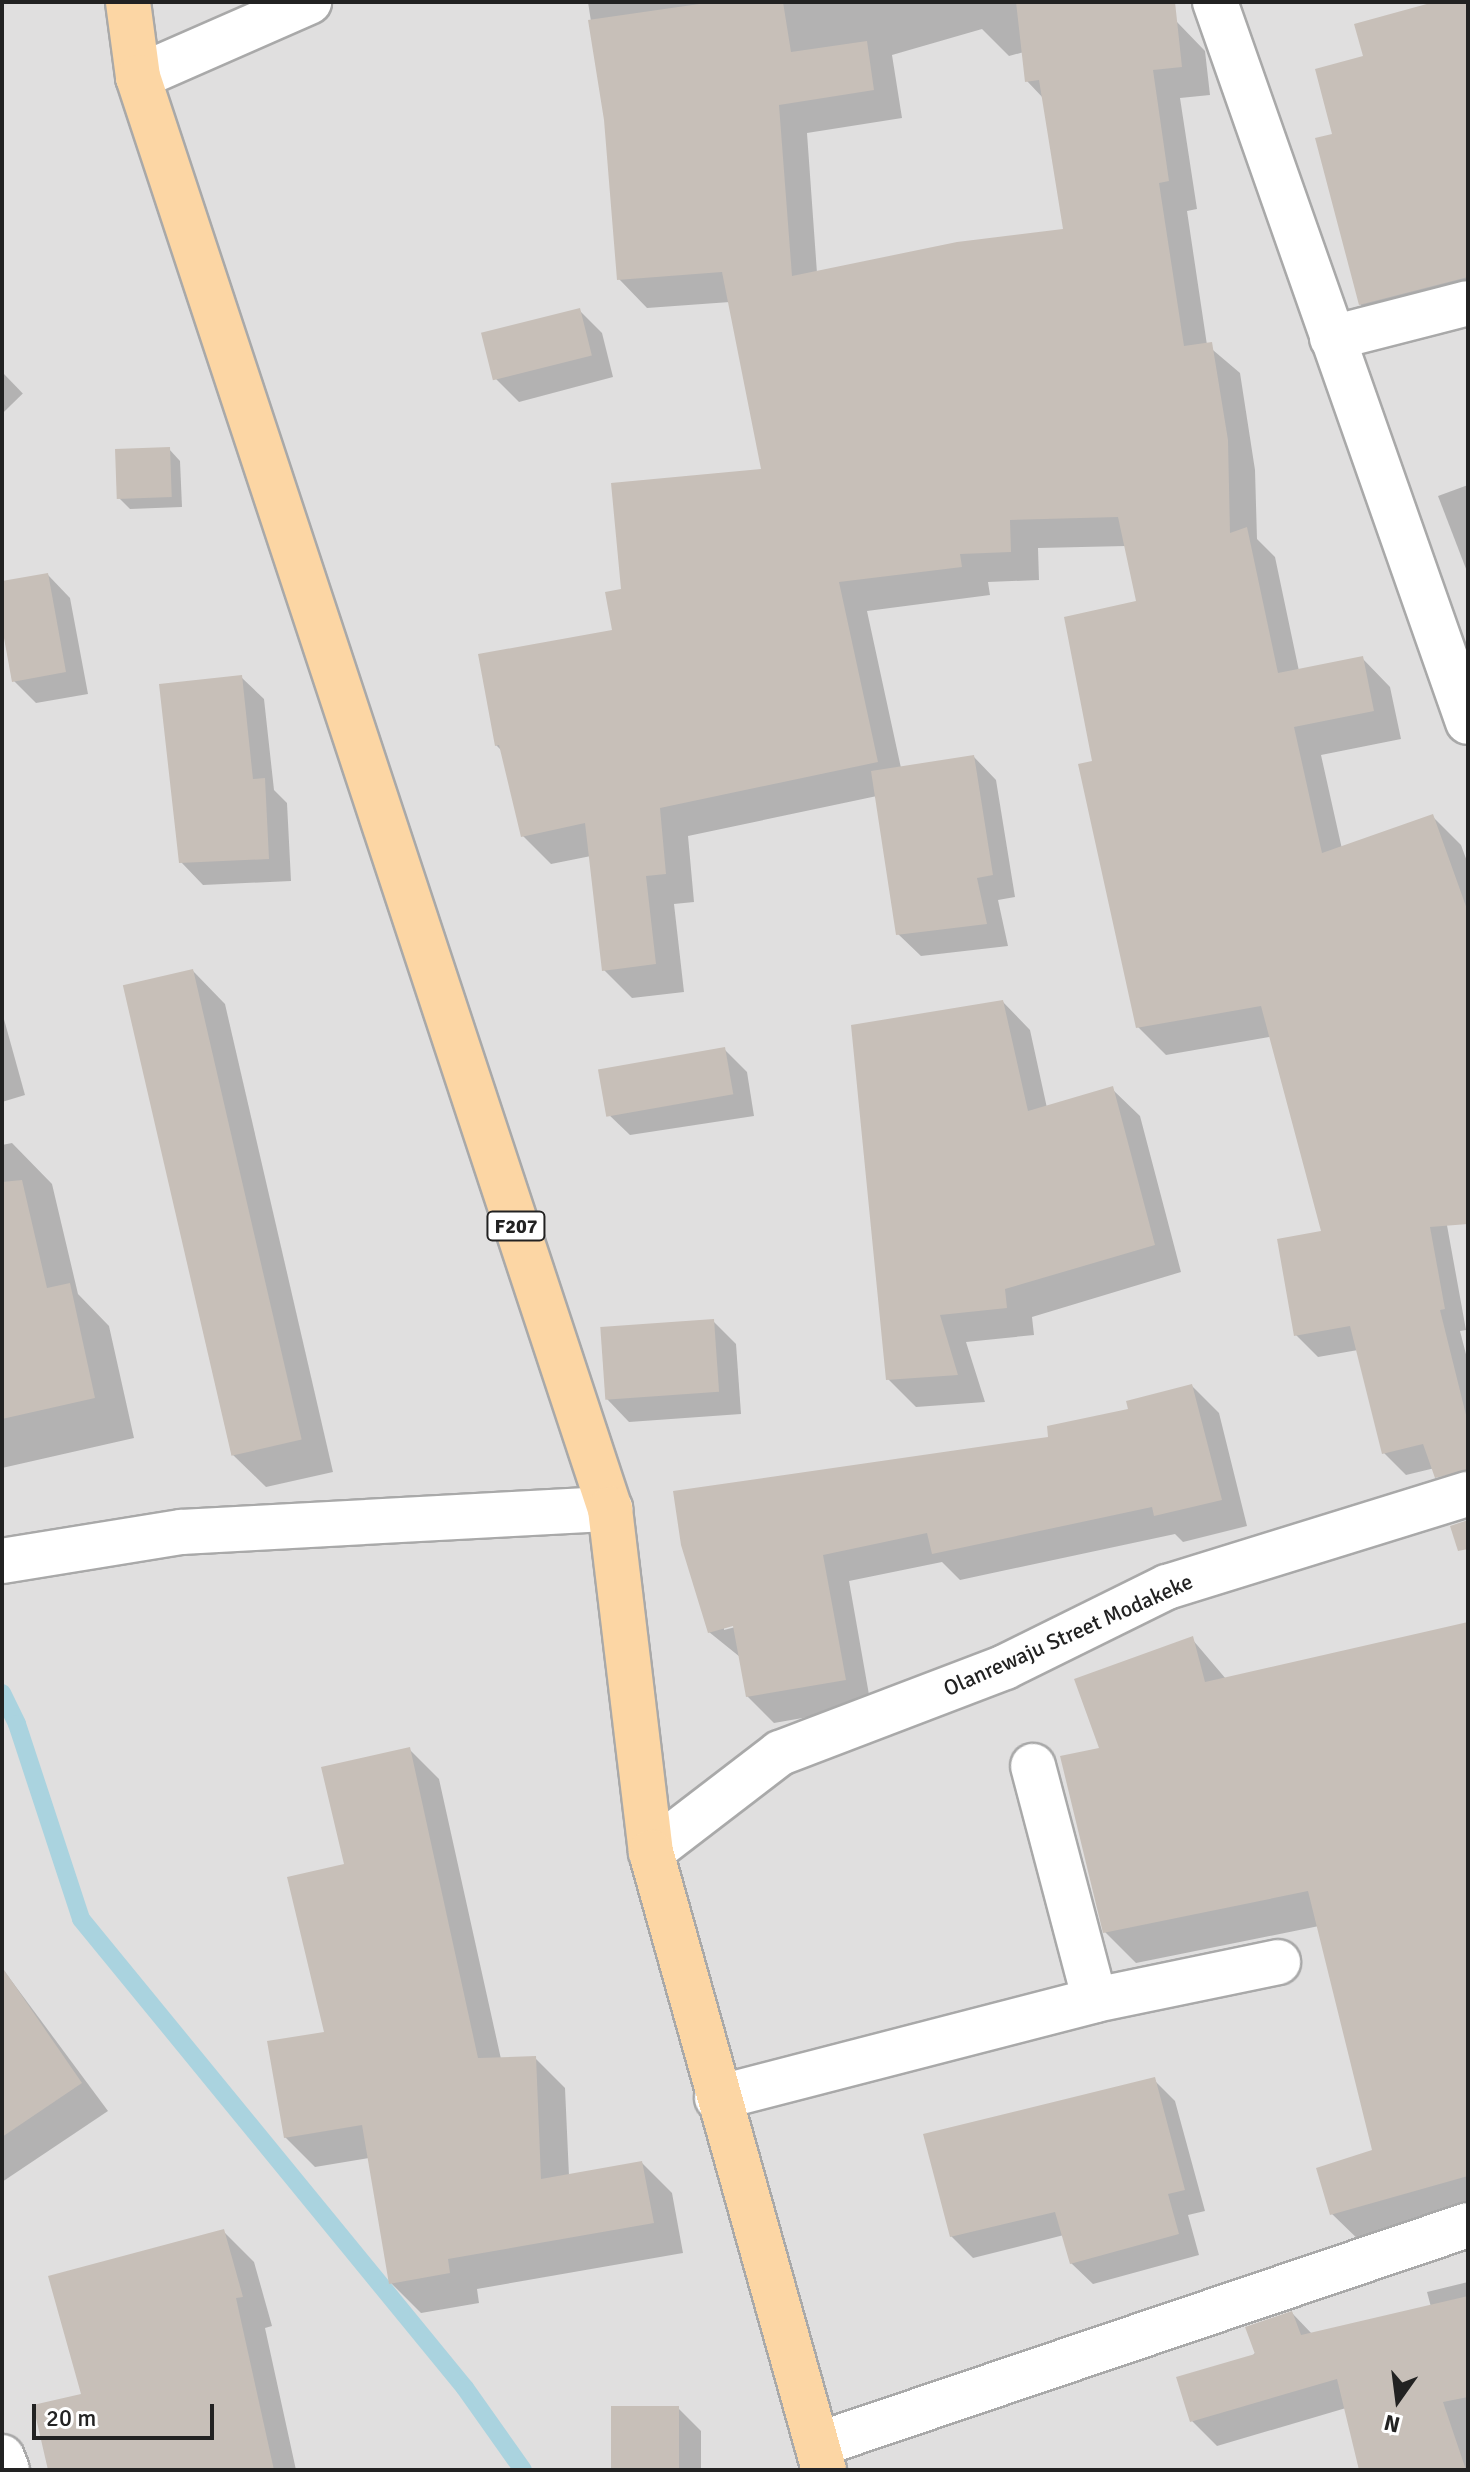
<!DOCTYPE html>
<style>
body{margin:0}
#map{position:relative;width:1470px;height:2472px;overflow:hidden;background:#f2efe9;font-family:Signika,sans-serif}
div>[style]{position:absolute}
.residential>*{inset:0;background:#e0dfdf;transform-origin:0 0}
.shadow>*{inset:0;background:#0003;transform-origin:0 0}
.stream>*{height:18px;margin:-9px;padding:0 9px;transform-origin:9px;border-radius:9px;background:#aad3df}
.building>*{inset:0;background:#c7bfb8;transform-origin:0 0}
.roads{filter:drop-shadow(2px 0 #a9a9a9) drop-shadow(-2px 0 #a9a9a9) drop-shadow(0 2px #a9a9a9) drop-shadow(0 -2px #a9a9a9)}
.minor>*{height:44px;margin:-22px;padding:0 22px;transform-origin:22px;border-radius:22px;background:#fff}
.major>*{height:44px;margin:-22px;padding:0 22px;transform-origin:22px;border-radius:22px;background:#fcd6a4}
span{translate:-50% -50%;white-space:nowrap;text-align:center;line-height:1.15;-webkit-text-stroke:7px #fff;paint-order:stroke}
.shield-label span{padding:2px 6px;background:#fff;border:2px solid;border-radius:6px;-webkit-text-stroke-width:0}
.shield-label{font-size:20px;color:#222;font-weight:700}
.street-label{font-size:22px;color:#222}
.frame{position:absolute;inset:0;border:4px solid #222;pointer-events:none}
.north{position:absolute;left:1358px;top:2360px;width:80px;height:80px;-webkit-text-stroke:6px #fff;paint-order:stroke;rotate:194deg;font-size:22px;font-weight:700;line-height:32px;text-align:center;color:#222}
.north::after{content:'';display:block;margin:auto;width:28px;height:36px;background:#222;clip-path:polygon(50% 0,100% 100%,50% 72%,0 100%)}
.scale{position:absolute;left:32px;top:2404px;width:182px;height:36px;box-sizing:border-box;border:4px solid #222;border-top:0;padding-left:10px;font-size:24px;line-height:28px;white-space:nowrap;color:#222;-webkit-text-stroke:6px #fff;paint-order:stroke}
</style>
<div id="map">
<div class="residential">
<div style="left:2px;top:2px;width:1466px;height:2468px"></div>
</div>
<div class="shadow">
<div style="clip-path:polygon(evenodd,588px 2px,1128px 2px,1177px 22px,1205px 51px,1210px 95px,1180px 98px,1197px 209px,1187px 211px,1207px 345px,1240px 373px,1255px 470px,1257px 539px,1275px 557px,1299px 671px,1362px 658px,1390px 687px,1401px 739px,1321px 755px,1342px 849px,1433px 817px,1461px 845px,1468px 864px,1468px 990px,1281px 1035px,1166px 1055px,1138px 1027px,1094px 763px,1139px 603px,1126px 546px,1038px 548px,1039px 580px,988px 582px,990px 595px,867px 611px,901px 768px,974px 757px,996px 780px,1015px 897px,998px 900px,1008px 946px,921px 956px,898px 934px,877px 796px,688px 836px,694px 902px,674px 904px,684px 992px,632px 998px,604px 970px,591px 856px,551px 864px,523px 836px,503px 752px,496px 745px,614px 632px,624px 591px,764px 470px,730px 302px,647px 308px,619px 279px,606px 120px,588px 2px,982px 29px,1009px 56px,1024px 52px,1027px 81px,1044px 99px,1066px 231px,817px 273px,807px 133px,902px 118px,892px 55px,982px 29px)"></div>
<div style="clip-path:polygon(1468px 83px,1468px 314px,1390px 334px,1360px 304px)"></div>
<div style="clip-path:polygon(579px 310px,602px 333px,613px 377px,519px 402px,496px 379px)"></div>
<div style="left:2px;top:372px;width:30px;height:189px;rotate:46deg"></div>
<div style="clip-path:polygon(169px 449px,180px 461px,182px 507px,130px 509px,119px 498px)"></div>
<div style="clip-path:polygon(1468px 485px,1468px 574px,1438px 496px)"></div>
<div style="clip-path:polygon(48px 575px,70px 598px,88px 694px,36px 703px,14px 681px,2px 583px)"></div>
<div style="clip-path:polygon(241px 677px,264px 699px,274px 790px,287px 803px,291px 881px,203px 885px,181px 862px)"></div>
<div style="clip-path:polygon(193px 971px,225px 1004px,333px 1472px,266px 1487px,233px 1455px)"></div>
<div style="clip-path:polygon(1003px 1002px,1030px 1030px,1047px 1108px,1112px 1089px,1140px 1116px,1181px 1272px,1032px 1317px,1034px 1335px,966px 1342px,985px 1402px,916px 1407px,888px 1379px)"></div>
<div style="clip-path:polygon(2px 1012px,25px 1095px,2px 1102px)"></div>
<div style="clip-path:polygon(724px 1049px,747px 1072px,754px 1116px,630px 1135px,607px 1113px)"></div>
<div style="clip-path:polygon(1419px 1071px,1466px 1330px,1460px 1331px,1468px 1362px,1468px 1460px,1406px 1475px,1384px 1453px,1358px 1350px,1318px 1357px,1296px 1335px,1323px 1232px)"></div>
<div style="clip-path:polygon(12px 1143px,52px 1184px,78px 1294px,109px 1326px,134px 1438px,2px 1468px,2px 1145px)"></div>
<div style="clip-path:polygon(713px 1321px,736px 1344px,741px 1414px,629px 1422px,607px 1399px)"></div>
<div style="clip-path:polygon(evenodd,1192px 1386px,1219px 1413px,1247px 1526px,1183px 1542px,1175px 1534px,960px 1580px,942px 1562px,849px 1581px,871px 1706px,774px 1723px,747px 1696px,740px 1657px,709px 1632px,683px 1545px,1051px 1439px,1192px 1386px,743px 1625px,724px 1630px,724px 1626px,743px 1625px)"></div>
<div style="clip-path:polygon(1468px 1624px,1468px 2217px,1364px 2245px,1332px 2214px,1375px 2152px,1319px 1926px,1136px 1963px,1105px 1932px,1063px 1758px,1102px 1750px,1192px 1639px,1226px 1679px)"></div>
<div style="clip-path:polygon(409px 1749px,439px 1779px,501px 2059px,535px 2058px,565px 2088px,569px 2176px,642px 2163px,672px 2193px,683px 2253px,477px 2289px,479px 2303px,421px 2313px,391px 2283px,369px 2158px,315px 2167px,285px 2137px,326px 2033px,346px 1865px)"></div>
<div style="clip-path:polygon(2px 1968px,108px 2111px,2px 2182px)"></div>
<div style="clip-path:polygon(1154px 2080px,1175px 2101px,1205px 2211px,1188px 2215px,1199px 2255px,1093px 2284px,1071px 2263px,1064px 2235px,973px 2258px,951px 2236px)"></div>
<div style="clip-path:polygon(224px 2232px,254px 2262px,272px 2326px,265px 2328px,296px 2470px,50px 2470px,84px 2396px)"></div>
<div style="clip-path:polygon(1468px 2282px,1468px 2470px,1361px 2470px,1346px 2408px,1217px 2446px,1192px 2421px,1292px 2313px,1313px 2335px,1431px 2307px,1427px 2292px)"></div>
<div style="clip-path:polygon(678px 2408px,701px 2431px,701px 2470px,614px 2470px)"></div>
</div>
<div class="stream">
<div style="left:2px;top:1693px;width:34px;rotate:64deg"></div>
<div style="left:17px;top:1724px;width:205px;rotate:71.8deg"></div>
<div style="left:81px;top:1919px;width:606px;rotate:50.69deg"></div>
<div style="left:465px;top:2388px;width:100px;rotate:54.7deg"></div>
</div>
<div class="building">
<div style="clip-path:polygon(713px 2px,783px 2px,791px 52px,867px 41px,874px 90px,779px 105px,792px 276px,957px 242px,1063px 229px,1039px 80px,1025px 82px,1016px 2px,1175px 2px,1182px 67px,1153px 70px,1169px 181px,1159px 183px,1184px 346px,1212px 342px,1228px 440px,1230px 533px,1247px 527px,1278px 673px,1363px 656px,1374px 711px,1294px 727px,1322px 853px,1433px 814px,1468px 912px,1468px 1224px,1430px 1227px,1445px 1309px,1440px 1310px,1468px 1423px,1468px 1470px,1435px 1478px,1423px 1444px,1382px 1454px,1350px 1326px,1294px 1336px,1277px 1239px,1321px 1231px,1261px 1006px,1136px 1028px,1078px 764px,1092px 761px,1064px 617px,1136px 601px,1118px 517px,1010px 520px,1011px 552px,960px 554px,962px 567px,839px 582px,878px 762px,660px 808px,666px 874px,646px 876px,656px 964px,602px 971px,585px 823px,521px 837px,499px 745px,495px 746px,478px 654px,612px 630px,605px 592px,621px 589px,611px 483px,761px 469px,722px 272px,617px 280px,604px 120px,588px 20px)"></div>
<div style="clip-path:polygon(1434px 2px,1468px 2px,1468px 277px,1359px 305px,1315px 138px,1332px 134px,1315px 69px,1363px 56px,1354px 24px)"></div>
<div style="left:580px;top:308px;width:49px;height:102px;rotate:76deg"></div>
<div style="left:170px;top:447px;width:50px;height:55px;rotate:88deg"></div>
<div style="clip-path:polygon(48px 573px,66px 672px,12px 682px,2px 627px,2px 581px)"></div>
<div style="clip-path:polygon(242px 675px,253px 779px,265px 778px,269px 859px,179px 863px,159px 684px)"></div>
<div style="clip-path:polygon(974px 755px,993px 875px,977px 878px,987px 924px,896px 935px,871px 771px)"></div>
<div style="left:193px;top:969px;width:483px;height:72px;rotate:77deg"></div>
<div style="clip-path:polygon(1003px 1000px,1028px 1111px,1113px 1086px,1155px 1245px,1005px 1289px,1007px 1308px,940px 1315px,958px 1375px,886px 1380px,851px 1025px)"></div>
<div style="left:725px;top:1047px;width:48px;height:129px;rotate:80deg"></div>
<div style="clip-path:polygon(22px 1180px,47px 1288px,70px 1283px,95px 1398px,2px 1419px,2px 1182px)"></div>
<div style="left:714px;top:1319px;width:73px;height:114px;rotate:86deg"></div>
<div style="clip-path:polygon(1192px 1384px,1222px 1500px,1154px 1516px,1152px 1507px,932px 1554px,927px 1533px,823px 1555px,846px 1680px,746px 1697px,733px 1626px,708px 1633px,681px 1545px,673px 1491px,1048px 1437px,1047px 1426px,1128px 1409px,1126px 1401px)"></div>
<div style="clip-path:polygon(1468px 1520px,1468px 1549px,1458px 1551px,1450px 1526px)"></div>
<div style="clip-path:polygon(1468px 1622px,1468px 2176px,1330px 2215px,1316px 2168px,1372px 2150px,1308px 1891px,1103px 1933px,1060px 1756px,1099px 1748px,1074px 1679px,1193px 1636px,1205px 1682px)"></div>
<div style="clip-path:polygon(410px 1747px,478px 2058px,536px 2056px,541px 2179px,642px 2161px,654px 2223px,448px 2259px,450px 2273px,389px 2284px,362px 2125px,284px 2138px,267px 2041px,324px 2032px,287px 1877px,344px 1864px,321px 1767px)"></div>
<div style="clip-path:polygon(2px 1967px,82px 2083px,2px 2137px)"></div>
<div style="clip-path:polygon(1155px 2077px,1185px 2190px,1168px 2194px,1179px 2234px,1070px 2264px,1055px 2212px,950px 2237px,923px 2134px)"></div>
<div style="clip-path:polygon(224px 2229px,243px 2297px,236px 2298px,274px 2470px,48px 2470px,33px 2405px,81px 2394px,48px 2276px)"></div>
<div style="clip-path:polygon(1468px 2296px,1468px 2397px,1443px 2402px,1466px 2470px,1359px 2470px,1337px 2379px,1190px 2422px,1176px 2377px,1255px 2354px,1245px 2327px,1292px 2311px,1301px 2335px)"></div>
<div style="left:611px;top:2406px;width:68px;height:64px"></div>
</div>
<div class="roads">
<div class="minor">
<div style="left:1215px;top:2px;width:763px;rotate:70.64deg"></div>
<div style="left:138px;top:77px;width:187px;rotate:-23.7deg"></div>
<div style="left:1332px;top:338px;width:140px;rotate:-14.4deg"></div>
<div style="left:2px;top:1561px;width:181px;rotate:-9.2deg"></div>
<div style="left:181px;top:1532px;width:430px;rotate:-3.1deg"></div>
<div style="left:1033px;top:1766px;width:242px;rotate:75.2deg"></div>
<div style="left:651px;top:1852px;width:163px;rotate:-37.5deg"></div>
<div style="left:780px;top:1753px;width:241px;rotate:-20.9deg"></div>
<div style="left:1005px;top:1667px;width:181px;rotate:-26.3deg"></div>
<div style="left:1167px;top:1587px;width:315px;rotate:-17.2deg"></div>
<div style="left:717px;top:2098px;width:390px;rotate:-14.5deg"></div>
<div style="left:1095px;top:2000px;width:187px;rotate:-11.7deg"></div>
<div style="left:817px;top:2445px;width:687px;rotate:-18.67deg"></div>
<div style="left:2px;top:2457px;width:14px;rotate:69deg"></div>
</div>
<div class="major">
<div style="left:128px;top:2px;width:76px;rotate:82.4deg"></div>
<div style="left:138px;top:77px;width:1508px;rotate:71.76deg"></div>
<div style="left:610px;top:1509px;width:345px;rotate:83.2deg"></div>
<div style="left:651px;top:1852px;width:642px;rotate:74.36deg"></div>
</div>
</div>
<div class="shield-label">
<span style="left:516px;top:1226px">F207</span>
</div>
<div class="street-label">
<span style="left:1068px;top:1635px;rotate:-24deg">Olanrewaju Street Modakeke</span>
</div>
<div class="frame"></div>
<div class="north">N</div>
<div class="scale">20 m</div>
</div>
